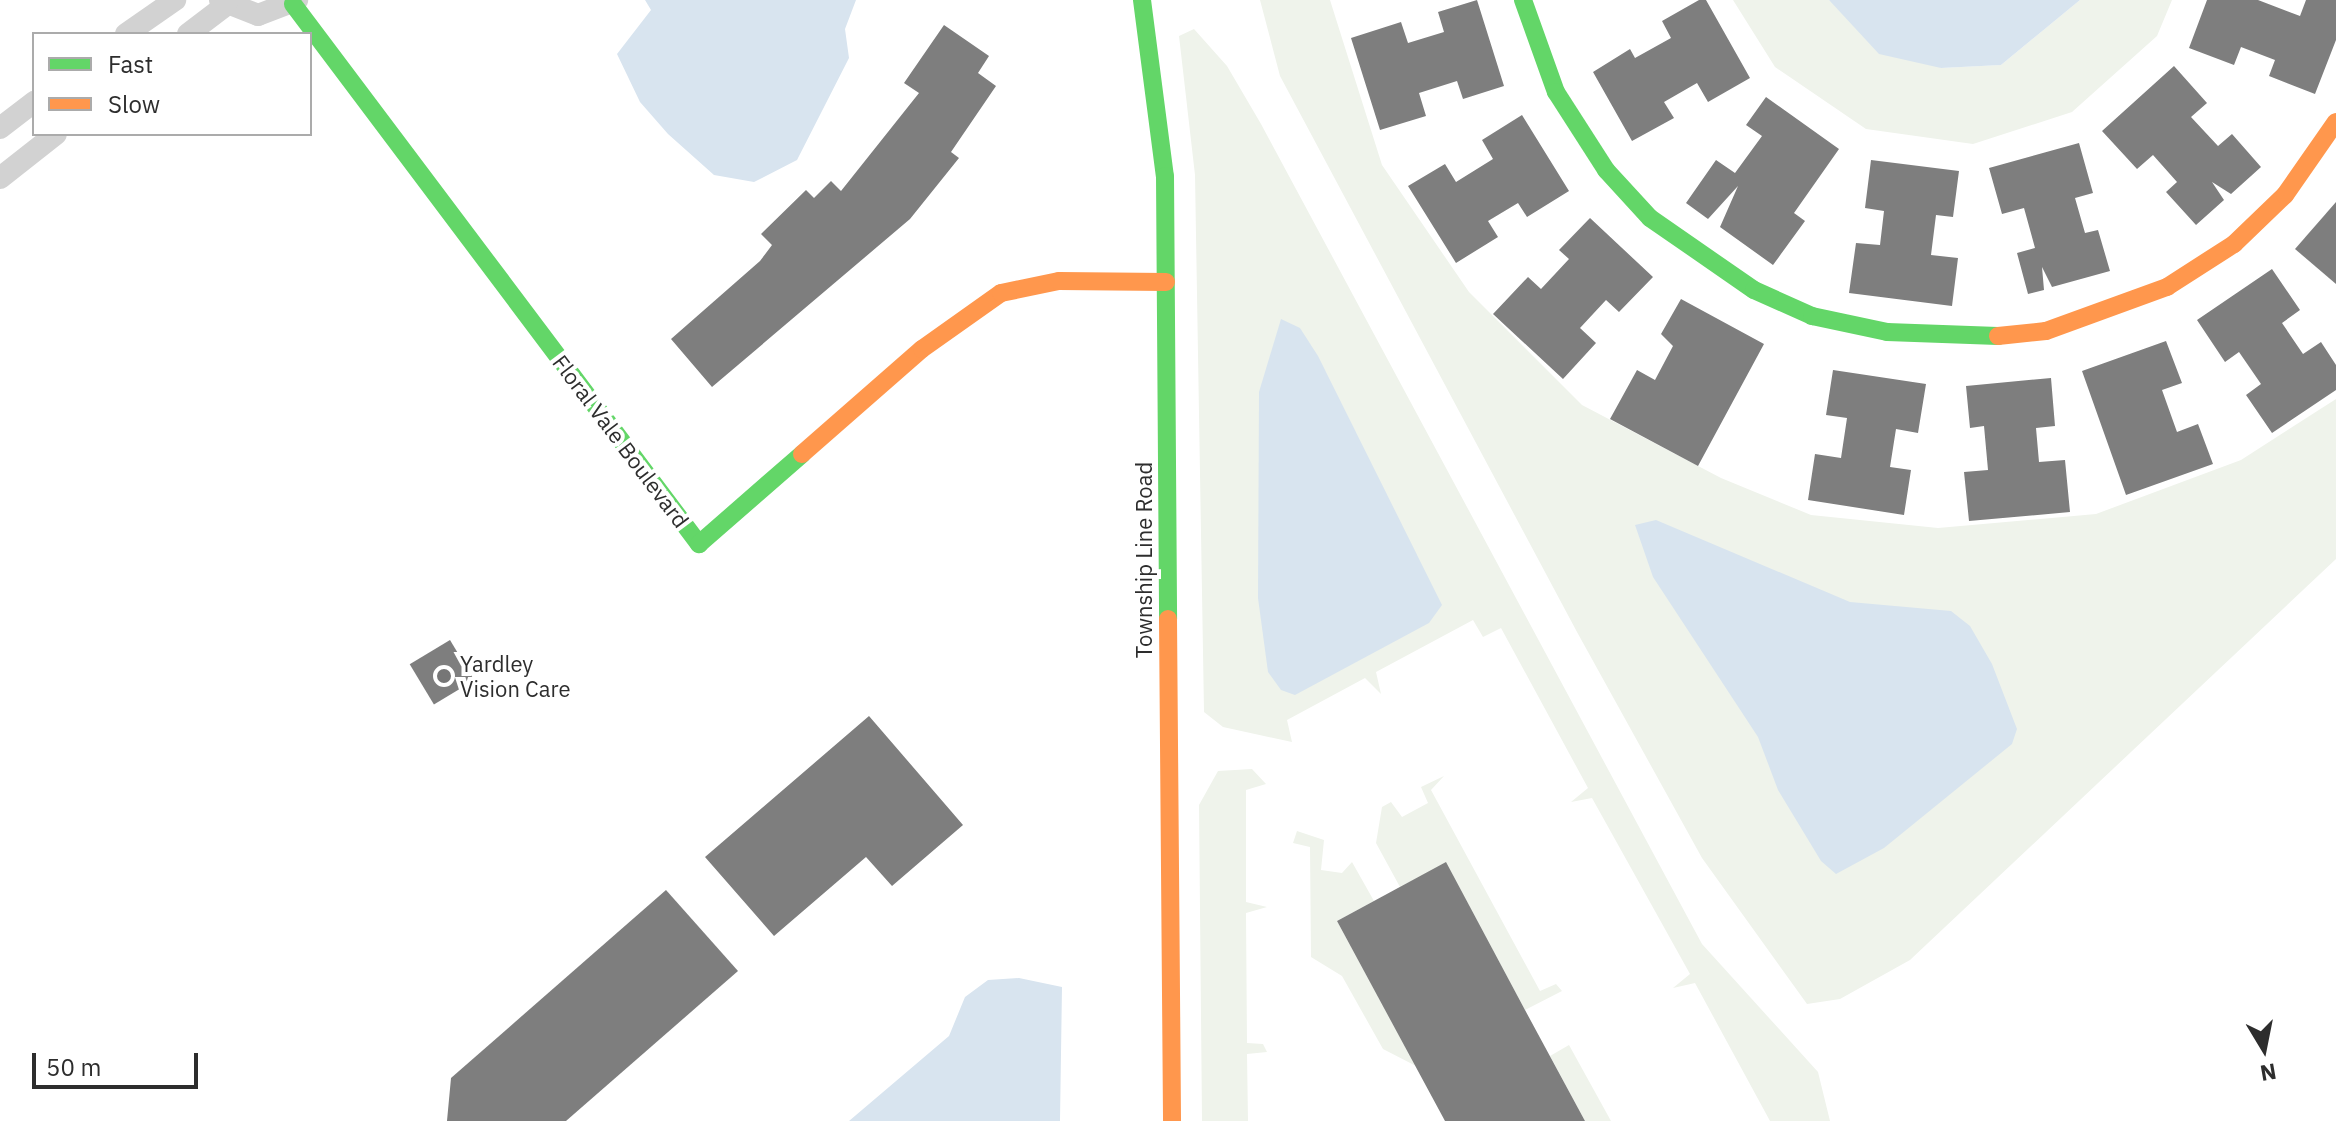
<!DOCTYPE html>
<style>
body{margin:0}
#map{position:relative;width:2336px;height:1121px;overflow:hidden;background:#fff;font-family:"IBM Plex Sans",sans-serif}
div>[style]{position:absolute}
.green>*{inset:0;background:#eff3eb}
.water>*{inset:0;background:#d8e4ef}
.building>*{inset:0;background:#7e7e7e;transform-origin:0 0}
.street>*{height:22px;margin:-11px;padding:0 11px;transform-origin:11px;border-radius:11px;background:#d2d2d2}
.fast>*{height:18px;margin:-9px;padding:0 9px;transform-origin:9px;border-radius:9px;background:#63d668}
.slow>*{height:18px;margin:-9px;padding:0 9px;transform-origin:9px;border-radius:9px;background:#ff974d}
.dots>*{width:22px;height:22px;translate:-50% -50%;box-sizing:border-box;border:4px solid #fff;border-radius:50%}
span{translate:-50% -50%;white-space:nowrap;text-align:center;line-height:1.15;-webkit-text-stroke:8px #fff;paint-order:stroke}
.street-label{font-size:22px;color:#2d2d2d}
.poi-label{font-size:22px;color:#2d2d2d}
.left{translate:0 -50%;text-align:left}
.legend{position:absolute;left:32px;top:32px;width:280px;height:104px;box-sizing:border-box;background:#fff;border:2px solid #ababab;margin:0;padding:10px 14px;list-style:none;font-size:24px;color:#2d2d2d}
.legend li{display:flex;align-items:center;gap:16px;height:40px}
.legend b{width:40px;border:2px solid #ababab}
.north{position:absolute;left:2224px;top:1009px;width:80px;height:80px;-webkit-text-stroke:6px #fff;paint-order:stroke;rotate:170deg;font-size:22px;font-weight:700;line-height:32px;text-align:center;color:#2d2d2d}
.north::after{content:'';display:block;margin:auto;width:28px;height:36px;background:#2d2d2d;clip-path:polygon(50% 0,100% 100%,50% 72%,0 100%)}
.scale{position:absolute;left:32px;top:1053px;width:166px;height:36px;box-sizing:border-box;border:4px solid #2d2d2d;border-top:0;padding-left:10px;font-size:24px;line-height:28px;white-space:nowrap;color:#2d2d2d;-webkit-text-stroke:6px #fff;paint-order:stroke}
</style>
<div id="map">
<div class="green">
<div style="clip-path:polygon(1260px 0,1330px 0,1382px 165px,1469px 292px,1582px 405px,1721px 478px,1811px 515px,1938px 528px,2096px 514px,2241px 460px,2336px 399px,2336px 559px,1910px 960px,1840px 999px,1807px 1004px,1702px 858px,1577px 632px,1280px 76px)"></div>
<div style="clip-path:polygon(1733px 0,1829px 0,1941px 68px,2001px 65px,2080px 0,2172px 0,2157px 36px,2072px 112px,1973px 144px,1866px 129px,1775px 67px)"></div>
<div style="clip-path:polygon(1194px 29px,1227px 66px,1261px 124px,1702px 944px,1818px 1072px,1830px 1121px,1770px 1121px,1695px 983px,1673px 988px,1690px 974px,1592px 798px,1571px 802px,1588px 788px,1501px 628px,1483px 637px,1473px 620px,1376px 672px,1381px 694px,1365px 678px,1287px 720px,1292px 742px,1223px 727px,1204px 712px,1195px 175px,1179px 36px)"></div>
<div style="clip-path:polygon(1252px 769px,1266px 784px,1246px 790px,1246px 902px,1267px 907px,1246px 913px,1247px 1043px,1263px 1044px,1267px 1052px,1247px 1054px,1248px 1121px,1202px 1121px,1199px 805px,1218px 771px)"></div>
<div style="clip-path:polygon(1444px 776px,1431px 790px,1540px 991px,1556px 984px,1562px 991px,1525px 1010px,1446px 863px,1400px 887px,1376px 843px,1382px 807px,1391px 802px,1402px 817px,1428px 803px,1421px 787px)"></div>
<div style="clip-path:polygon(1297px 831px,1324px 840px,1321px 870px,1342px 873px,1352px 862px,1374px 901px,1337px 921px,1416px 1066px,1383px 1049px,1342px 976px,1311px 957px,1310px 847px,1293px 843px)"></div>
<div style="clip-path:polygon(1569px 1045px,1611px 1121px,1585px 1121px,1550px 1056px)"></div>
</div>
<div class="water">
<div style="clip-path:polygon(645px 0,856px 0,845px 29px,849px 58px,797px 160px,754px 182px,714px 175px,668px 134px,640px 102px,617px 54px,651px 10px)"></div>
<div style="clip-path:polygon(1829px 0,2080px 0,2001px 65px,1941px 68px,1879px 54px)"></div>
<div style="clip-path:polygon(1281px 319px,1300px 328px,1318px 356px,1442px 605px,1429px 623px,1295px 695px,1281px 690px,1268px 672px,1258px 598px,1259px 392px)"></div>
<div style="clip-path:polygon(1656px 520px,1850px 602px,1951px 611px,1970px 626px,1992px 664px,2017px 729px,2012px 744px,1884px 848px,1836px 874px,1821px 861px,1778px 790px,1758px 737px,1653px 577px,1635px 525px)"></div>
<div style="clip-path:polygon(1019px 978px,1062px 987px,1060px 1121px,849px 1121px,949px 1036px,965px 997px,988px 980px)"></div>
</div>
<div class="building">
<div style="clip-path:polygon(1477px 0,1504px 86px,1463px 99px,1457px 81px,1419px 93px,1426px 116px,1380px 130px,1351px 38px,1401px 22px,1408px 43px,1444px 32px,1438px 12px)"></div>
<div style="clip-path:polygon(1699px 0,1706px 0,1750px 78px,1708px 102px,1697px 83px,1664px 102px,1674px 118px,1632px 141px,1593px 72px,1630px 49px,1635px 58px,1671px 38px,1662px 21px)"></div>
<div style="clip-path:polygon(2207px 0,2258px 0,2300px 16px,2306px 0,2336px 0,2336px 40px,2315px 94px,2269px 76px,2275px 60px,2241px 47px,2234px 65px,2189px 48px)"></div>
<div style="clip-path:polygon(944px 25px,989px 56px,978px 73px,996px 86px,951px 152px,959px 158px,910px 219px,712px 387px,671px 339px,760px 261px,772px 245px,761px 234px,806px 190px,814px 198px,831px 181px,841px 191px,919px 93px,904px 83px)"></div>
<div style="clip-path:polygon(2174px 66px,2207px 103px,2191px 117px,2218px 146px,2232px 134px,2261px 167px,2231px 194px,2212px 182px,2224px 200px,2196px 225px,2166px 192px,2177px 182px,2153px 155px,2137px 169px,2102px 131px)"></div>
<div style="clip-path:polygon(1766px 97px,1839px 149px,1794px 213px,1805px 221px,1773px 265px,1720px 227px,1738px 186px,1708px 219px,1686px 203px,1716px 160px,1735px 173px,1762px 136px,1746px 125px)"></div>
<div style="clip-path:polygon(1522px 115px,1569px 191px,1527px 217px,1518px 203px,1488px 221px,1498px 237px,1456px 263px,1408px 186px,1445px 164px,1456px 182px,1493px 159px,1482px 140px)"></div>
<div style="clip-path:polygon(2079px 143px,2093px 193px,2075px 198px,2085px 233px,2098px 230px,2110px 271px,2052px 287px,2042px 267px,2044px 290px,2028px 294px,2017px 253px,2035px 248px,2024px 208px,2002px 214px,1989px 168px)"></div>
<div style="clip-path:polygon(1871px 160px,1959px 171px,1953px 217px,1936px 215px,1931px 255px,1958px 258px,1952px 306px,1849px 293px,1856px 243px,1880px 245px,1884px 211px,1865px 208px)"></div>
<div style="clip-path:polygon(2336px 202px,2336px 284px,2295px 249px)"></div>
<div style="clip-path:polygon(1590px 218px,1653px 277px,1619px 312px,1606px 300px,1580px 328px,1596px 343px,1563px 379px,1493px 314px,1528px 277px,1541px 289px,1569px 259px,1559px 250px)"></div>
<div style="clip-path:polygon(2272px 269px,2300px 310px,2282px 323px,2303px 354px,2321px 342px,2336px 365px,2336px 390px,2272px 433px,2246px 395px,2261px 384px,2239px 352px,2225px 362px,2197px 320px)"></div>
<div style="clip-path:polygon(1681px 299px,1764px 344px,1698px 466px,1610px 419px,1637px 370px,1655px 380px,1673px 346px,1661px 334px)"></div>
<div style="clip-path:polygon(2166px 341px,2182px 383px,2162px 390px,2177px 432px,2198px 424px,2213px 464px,2126px 495px,2082px 371px)"></div>
<div style="clip-path:polygon(1833px 370px,1926px 384px,1918px 433px,1896px 429px,1890px 467px,1911px 470px,1904px 515px,1808px 500px,1815px 454px,1841px 458px,1847px 418px,1826px 415px)"></div>
<div style="clip-path:polygon(2051px 378px,2055px 426px,2036px 428px,2039px 462px,2065px 460px,2070px 512px,1969px 521px,1964px 472px,1988px 470px,1984px 426px,1970px 428px,1966px 386px)"></div>
<div style="left:450px;top:640px;width:47px;height:47px;rotate:59deg"></div>
<div style="clip-path:polygon(869px 716px,963px 825px,892px 886px,866px 857px,774px 936px,705px 857px)"></div>
<div style="clip-path:polygon(1446px 862px,1525px 1010px,1585px 1121px,1445px 1121px,1337px 921px)"></div>
<div style="clip-path:polygon(666px 890px,738px 971px,566px 1121px,447px 1121px,451px 1078px)"></div>
</div>
<div class="street">
<div style="left:220px;top:0;width:41px;rotate:21.5deg"></div>
<div style="left:258px;top:15px;width:42px;rotate:-21deg"></div>
<div style="left:126px;top:34px;width:60px;rotate:-34.8deg"></div>
<div style="left:188px;top:34px;width:48px;rotate:-37.3deg"></div>
<div style="left:0;top:128px;width:43px;rotate:-37.4deg"></div>
<div style="left:0;top:178px;width:71px;rotate:-38.2deg"></div>
</div>
<div class="fast">
<div style="left:1142px;top:0;width:177px;rotate:82.6deg"></div>
<div style="left:1165px;top:176px;width:443px;rotate:89.6deg"></div>
<div style="left:1523px;top:0;width:98px;rotate:70.3deg"></div>
<div style="left:1556px;top:92px;width:93px;rotate:57.3deg"></div>
<div style="left:1606px;top:170px;width:65px;rotate:47.5deg"></div>
<div style="left:1650px;top:218px;width:126px;rotate:34.7deg"></div>
<div style="left:1754px;top:290px;width:64px;rotate:24.1deg"></div>
<div style="left:1812px;top:316px;width:77px;rotate:12deg"></div>
<div style="left:1887px;top:332px;width:111px;rotate:2.1deg"></div>
<div style="left:293px;top:4px;width:676px;rotate:53.06deg"></div>
<div style="left:699px;top:544px;width:137px;rotate:-41.1deg"></div>
</div>
<div class="slow">
<div style="left:1998px;top:336px;width:48px;rotate:-5.9deg"></div>
<div style="left:2046px;top:331px;width:129px;rotate:-20deg"></div>
<div style="left:2167px;top:287px;width:80px;rotate:-32.7deg"></div>
<div style="left:2234px;top:244px;width:71px;rotate:-43.9deg"></div>
<div style="left:2285px;top:195px;width:89px;rotate:-55.1deg"></div>
<div style="left:802px;top:454px;width:159px;rotate:-41.2deg"></div>
<div style="left:922px;top:349px;width:97px;rotate:-35.3deg"></div>
<div style="left:1001px;top:293px;width:59px;rotate:-11.7deg"></div>
<div style="left:1059px;top:281px;width:107px;rotate:0.5deg"></div>
<div style="left:1168px;top:619px;width:502px;rotate:89.54deg"></div>
</div>
<div class="dots">
<div style="left:444px;top:676px;background:#767676"></div>
</div>
<div class="street-label">
<span style="left:621px;top:441px;rotate:53deg">Floral Vale Boulevard</span>
<span style="left:1144px;top:560px;rotate:-90deg">Township Line Road</span>
</div>
<div class="poi-label">
<span class="left" style="left:460px;top:676px">Yardley<br>Vision Care</span>
</div>
<ul class="legend">
<li><b style="height:10px;background:#63d668"></b>Fast</li>
<li><b style="height:10px;background:#ff974d"></b>Slow</li>
</ul>
<div class="north">N</div>
<div class="scale">50 m</div>
</div>
